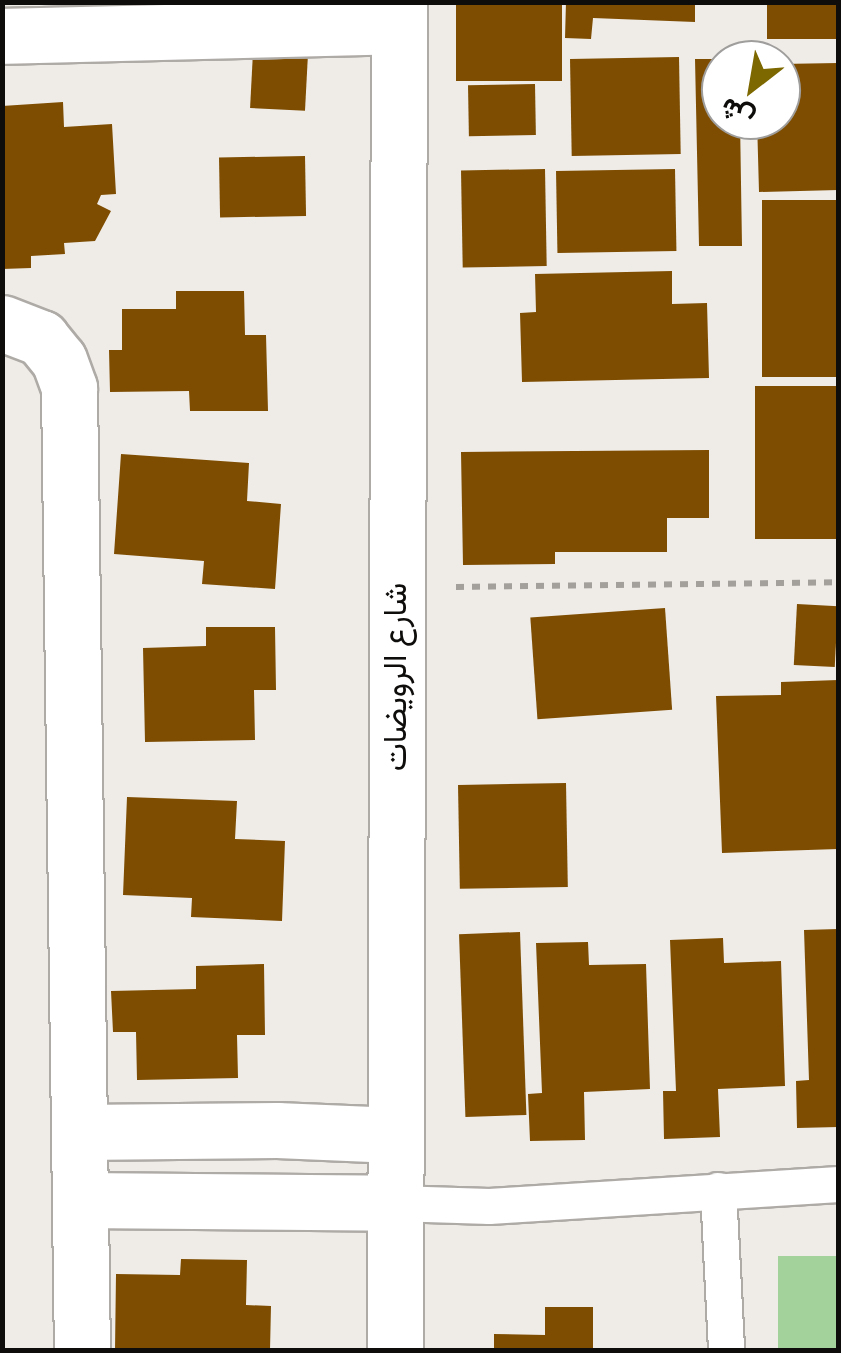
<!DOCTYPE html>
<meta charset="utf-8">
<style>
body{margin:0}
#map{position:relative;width:841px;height:1353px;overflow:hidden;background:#efebe6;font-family:"Source Serif 4",Vazirmatn,serif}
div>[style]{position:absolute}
.green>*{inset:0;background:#a3d39a;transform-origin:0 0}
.building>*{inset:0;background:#7e4d01;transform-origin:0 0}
.path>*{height:6px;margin-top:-3px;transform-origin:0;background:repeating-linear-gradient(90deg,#a3a09c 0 8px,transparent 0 16px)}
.roads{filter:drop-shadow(2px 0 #aeaaa6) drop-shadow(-2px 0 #aeaaa6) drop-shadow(0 2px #aeaaa6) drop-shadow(0 -2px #aeaaa6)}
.service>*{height:35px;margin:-17.5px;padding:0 17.5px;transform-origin:17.5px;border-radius:17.5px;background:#fff}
.minor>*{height:55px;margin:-27.5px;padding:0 27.5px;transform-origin:27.5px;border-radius:27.5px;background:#fff}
span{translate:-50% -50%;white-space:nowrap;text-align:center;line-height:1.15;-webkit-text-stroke:10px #fff;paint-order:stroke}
.street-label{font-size:32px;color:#0e0d0b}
.frame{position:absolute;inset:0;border:5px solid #0e0d0b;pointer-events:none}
.north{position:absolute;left:701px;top:40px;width:100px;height:100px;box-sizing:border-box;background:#fff;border:2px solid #9f9e9d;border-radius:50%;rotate:211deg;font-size:28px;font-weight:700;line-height:40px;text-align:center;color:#0e0d0b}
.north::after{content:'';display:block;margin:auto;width:35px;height:45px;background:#7d6800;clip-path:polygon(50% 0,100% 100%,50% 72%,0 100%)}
</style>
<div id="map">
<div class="green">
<div style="left:838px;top:1256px;width:94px;height:60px;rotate:90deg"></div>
</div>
<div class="building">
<div style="left:456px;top:2px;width:106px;height:79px"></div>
<div style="clip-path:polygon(566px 2px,695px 2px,695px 22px,593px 18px,591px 39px,565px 38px)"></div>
<div style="left:767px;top:2px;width:71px;height:37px"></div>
<div style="left:253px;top:52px;width:55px;height:56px;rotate:3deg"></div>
<div style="left:679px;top:57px;width:97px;height:109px;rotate:89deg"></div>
<div style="clip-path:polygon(695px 59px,721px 59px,721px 120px,740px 120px,742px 246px,699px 246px)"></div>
<div style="clip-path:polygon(838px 63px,838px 190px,759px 192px,757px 120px,781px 120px,781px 64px)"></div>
<div style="left:535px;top:84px;width:51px;height:67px;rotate:89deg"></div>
<div style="clip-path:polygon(63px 102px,64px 127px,112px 124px,116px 194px,101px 195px,97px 204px,111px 211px,95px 241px,64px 243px,65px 254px,31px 256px,31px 268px,2px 269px,2px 106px)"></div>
<div style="left:305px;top:156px;width:60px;height:86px;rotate:89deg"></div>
<div style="left:545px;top:169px;width:97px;height:84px;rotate:89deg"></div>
<div style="left:675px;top:169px;width:82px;height:119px;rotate:89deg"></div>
<div style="left:762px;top:200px;width:76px;height:177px"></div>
<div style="clip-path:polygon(672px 271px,672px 304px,707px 303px,709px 378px,522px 382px,520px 313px,536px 312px,535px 274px)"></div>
<div style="clip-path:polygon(176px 291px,244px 291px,245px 335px,266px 335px,268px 411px,190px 411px,189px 391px,110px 392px,109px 350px,122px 350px,122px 309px,176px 309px)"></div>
<div style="left:838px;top:386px;width:153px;height:83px;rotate:90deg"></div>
<div style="clip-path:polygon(709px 450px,709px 518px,667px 518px,667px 552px,555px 552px,555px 564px,463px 565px,461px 452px)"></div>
<div style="clip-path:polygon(121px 454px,249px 463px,247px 501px,281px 504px,275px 589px,202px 584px,204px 561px,114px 554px)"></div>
<div style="left:797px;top:604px;width:41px;height:61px;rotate:3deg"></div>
<div style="left:665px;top:608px;width:102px;height:135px;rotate:86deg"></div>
<div style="clip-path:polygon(206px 627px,275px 627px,276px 690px,254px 690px,255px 740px,145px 742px,143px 648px,206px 646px)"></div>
<div style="clip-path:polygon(838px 680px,838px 849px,722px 853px,716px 696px,781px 695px,781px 682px)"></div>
<div style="left:566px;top:783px;width:104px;height:108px;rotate:89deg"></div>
<div style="clip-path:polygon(127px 797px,237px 801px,235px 839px,285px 841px,282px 921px,191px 917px,192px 898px,123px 895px)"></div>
<div style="clip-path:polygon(838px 929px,838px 1127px,797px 1128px,796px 1081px,809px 1080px,804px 930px)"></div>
<div style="left:520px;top:932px;width:183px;height:61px;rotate:88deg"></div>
<div style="clip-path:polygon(723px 938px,724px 963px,781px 961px,785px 1086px,718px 1089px,720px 1137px,664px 1139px,663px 1091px,676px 1091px,670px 940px)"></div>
<div style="clip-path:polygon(588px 942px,589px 965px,646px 964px,650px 1089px,584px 1092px,585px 1140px,530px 1141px,528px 1094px,542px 1093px,536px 943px)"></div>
<div style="clip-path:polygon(264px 964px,265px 1035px,237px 1035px,238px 1078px,137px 1080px,136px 1032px,113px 1032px,111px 991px,196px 989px,196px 966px)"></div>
<div style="clip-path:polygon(181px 1259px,247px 1260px,246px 1305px,271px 1306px,270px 1350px,115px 1350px,116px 1274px,180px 1275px)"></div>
<div style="clip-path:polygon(545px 1307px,593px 1307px,593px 1350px,494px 1350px,494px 1334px,545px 1335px)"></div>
</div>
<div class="path">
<div style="left:456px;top:587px;width:382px;rotate:-0.7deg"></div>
</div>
<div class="roads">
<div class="service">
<div style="left:718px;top:1190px;width:160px;rotate:87.1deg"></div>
<div style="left:394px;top:1203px;width:95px;rotate:1.8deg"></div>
<div style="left:489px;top:1206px;width:350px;rotate:-3.6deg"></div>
</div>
<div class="minor">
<div style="left:2px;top:36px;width:397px;rotate:-1.4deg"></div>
<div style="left:2px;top:323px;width:42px;rotate:21deg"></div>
<div style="left:41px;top:338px;width:28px;rotate:51deg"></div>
<div style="left:59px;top:360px;width:30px;rotate:70deg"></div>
<div style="left:69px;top:388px;width:962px;rotate:89.23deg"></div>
<div style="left:79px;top:1132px;width:198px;rotate:-0.6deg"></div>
<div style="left:277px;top:1130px;width:118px;rotate:2.4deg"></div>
<div style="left:80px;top:1200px;width:314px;rotate:0.5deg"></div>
<div style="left:395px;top:1350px;width:1348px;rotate:-89.83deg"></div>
</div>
</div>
<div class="street-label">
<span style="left:395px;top:677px;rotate:-90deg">شارع الرويضات</span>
</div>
<div class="frame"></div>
<div class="north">ش</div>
</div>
